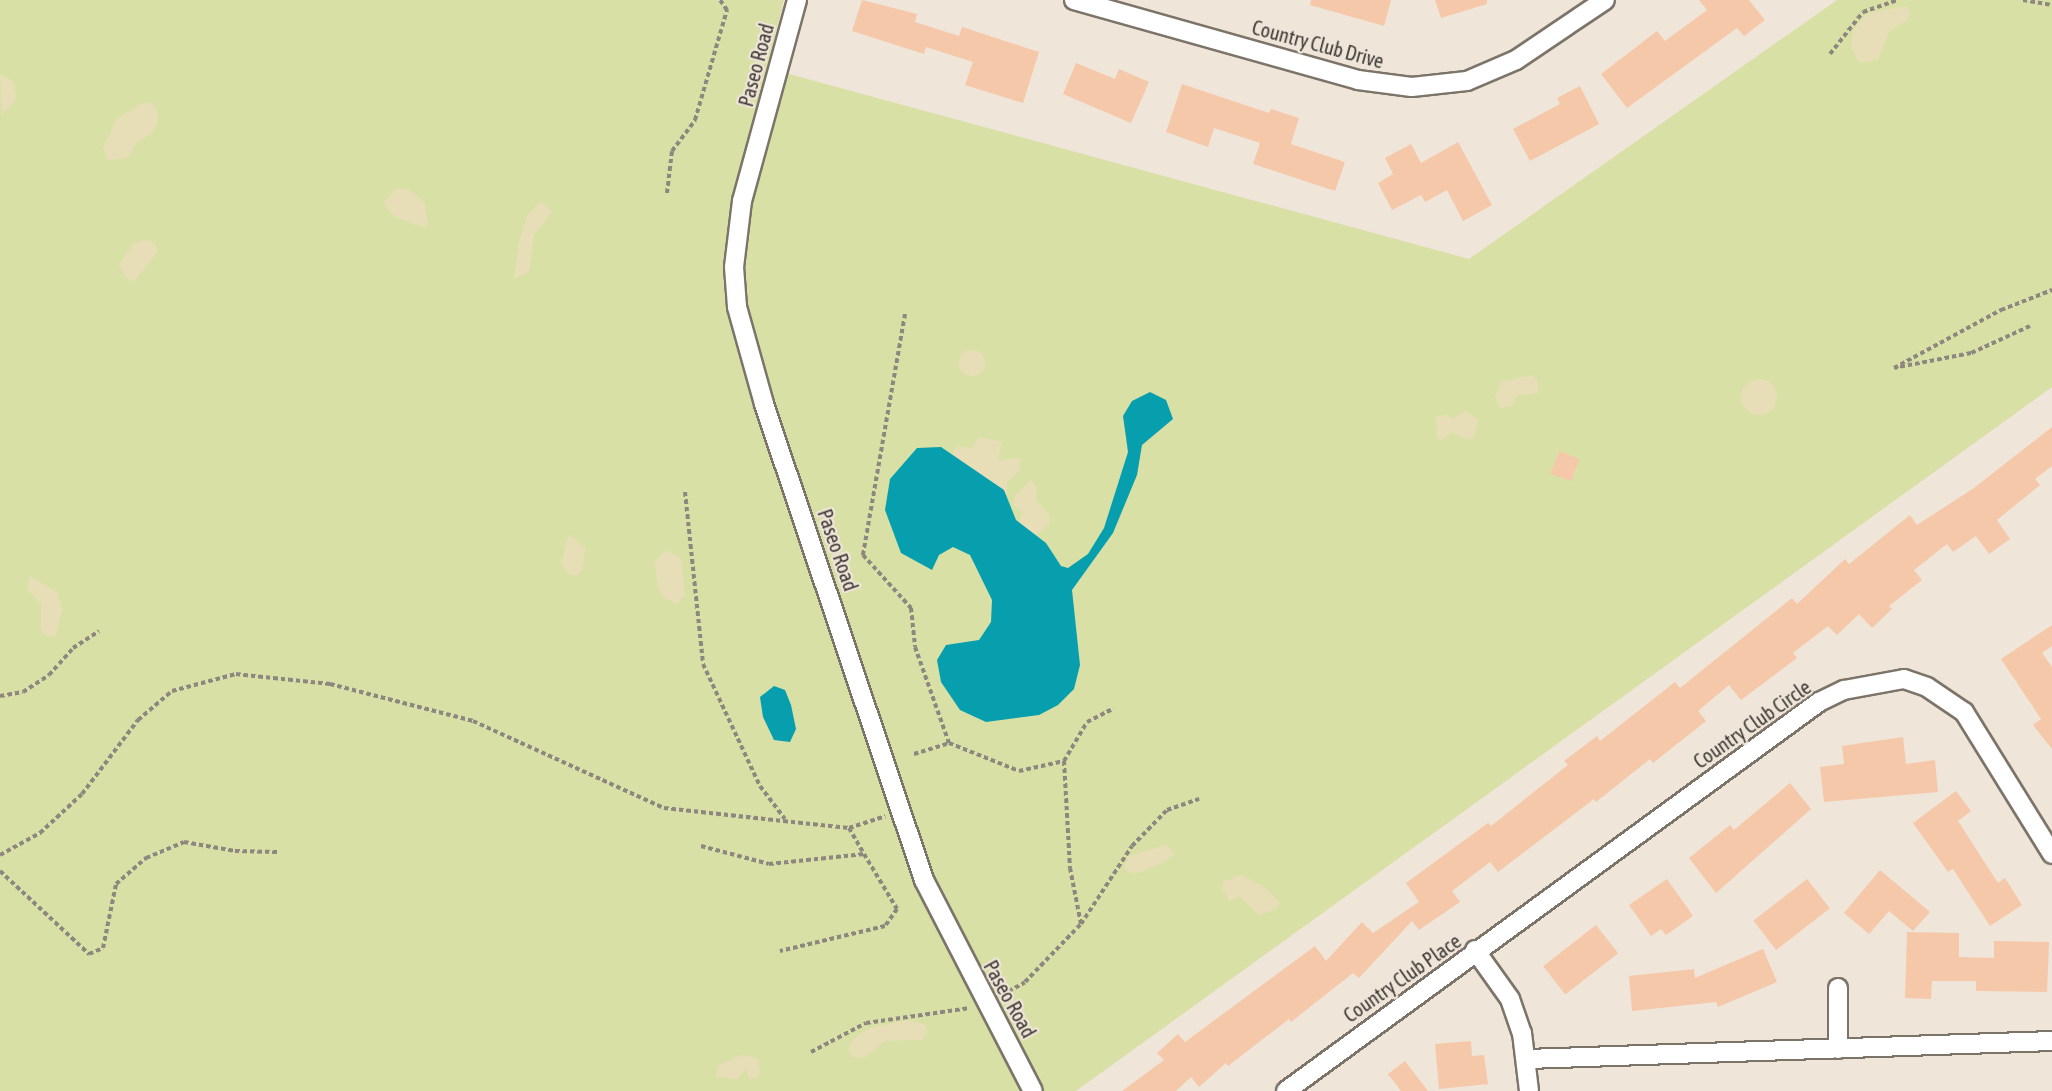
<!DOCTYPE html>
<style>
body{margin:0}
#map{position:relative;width:2052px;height:1091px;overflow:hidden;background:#efe5d9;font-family:"Asap Condensed",sans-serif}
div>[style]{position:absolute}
.green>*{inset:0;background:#d8e0a5}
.sand>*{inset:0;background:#e7deb8}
.round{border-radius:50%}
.water>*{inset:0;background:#079eae}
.building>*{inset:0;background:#f5c8aa;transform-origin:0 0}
.path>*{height:4px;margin-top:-2px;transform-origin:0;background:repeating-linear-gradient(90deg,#8e877f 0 4.5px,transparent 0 7.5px)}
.roads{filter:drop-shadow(2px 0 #7d7469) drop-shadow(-2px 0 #7d7469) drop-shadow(0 2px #7d7469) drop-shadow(0 -2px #7d7469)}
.minor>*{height:18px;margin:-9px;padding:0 9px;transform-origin:9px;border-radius:9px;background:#fff}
span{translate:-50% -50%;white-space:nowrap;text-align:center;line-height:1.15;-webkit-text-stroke:4.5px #efe5d9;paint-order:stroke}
.street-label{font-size:20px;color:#3d3935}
</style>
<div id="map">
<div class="green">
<div style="clip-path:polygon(0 0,784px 0,767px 68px,1469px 259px,1837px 0,2052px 0,2052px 387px,1076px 1091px,0 1091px)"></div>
</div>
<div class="sand">
<div style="clip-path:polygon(1906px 6px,1911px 13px,1907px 21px,1890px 30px,1878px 60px,1860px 63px,1851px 48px,1853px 30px,1868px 13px)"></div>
<div style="clip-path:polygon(0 74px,13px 81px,16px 99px,2px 115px)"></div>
<div style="clip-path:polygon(144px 102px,152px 103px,157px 111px,158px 123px,151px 134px,137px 142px,129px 157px,108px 161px,103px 148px,117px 119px)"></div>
<div style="clip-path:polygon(396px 189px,408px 189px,424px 202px,428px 223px,424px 228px,395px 217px,387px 208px,384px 202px)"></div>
<div style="clip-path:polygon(541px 201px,552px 212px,534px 235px,529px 272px,514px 279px,519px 241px,528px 214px)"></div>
<div style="clip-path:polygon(144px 240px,154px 242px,158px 251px,134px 282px,125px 277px,119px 265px,133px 244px)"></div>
<div class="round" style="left:959px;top:350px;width:26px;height:26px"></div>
<div style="clip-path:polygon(1531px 375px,1538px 380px,1538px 393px,1518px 395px,1512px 406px,1500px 408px,1495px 396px,1502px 382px)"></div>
<div class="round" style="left:1741px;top:379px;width:36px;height:36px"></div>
<div style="clip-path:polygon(1466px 411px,1478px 420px,1474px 437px,1468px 440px,1451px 432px,1441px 441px,1437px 438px,1436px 417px,1446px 414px,1453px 419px)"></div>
<div style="clip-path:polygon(979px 437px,1002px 442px,998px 460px,1020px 458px,1020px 470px,1007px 482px,1007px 495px,952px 455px,957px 446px,972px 448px)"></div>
<div style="clip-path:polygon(1031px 480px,1037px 488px,1036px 500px,1049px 515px,1049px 524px,1034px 537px,1019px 523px,1022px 512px,1013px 504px,1014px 497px)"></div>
<div style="clip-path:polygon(569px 534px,585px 548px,583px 569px,578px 575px,570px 575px,561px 564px)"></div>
<div style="clip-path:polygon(666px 550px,681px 558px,685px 595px,676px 604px,663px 597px,657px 584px,655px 561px)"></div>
<div style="clip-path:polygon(29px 576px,57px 592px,62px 609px,56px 635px,48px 637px,41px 630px,41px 604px,28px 590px)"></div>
<div style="clip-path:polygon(1166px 845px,1175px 854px,1163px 863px,1134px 874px,1124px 869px,1129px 856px)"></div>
<div style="clip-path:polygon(1241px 875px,1265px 887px,1279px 902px,1277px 909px,1259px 915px,1239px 896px,1230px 901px,1222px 889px,1224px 881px)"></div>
<div style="clip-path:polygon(907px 1020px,925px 1025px,927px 1033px,922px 1040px,885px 1041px,864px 1058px,854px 1057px,848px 1050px,852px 1040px,870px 1028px)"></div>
<div style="clip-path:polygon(742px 1055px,758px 1058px,760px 1075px,756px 1079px,749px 1078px,746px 1068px,738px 1079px,716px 1077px,717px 1066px)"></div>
</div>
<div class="water">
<div style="clip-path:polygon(1150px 392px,1166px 400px,1173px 419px,1142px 445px,1137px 475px,1113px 533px,1072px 590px,1080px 665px,1074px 689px,1058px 705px,1039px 715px,986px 722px,960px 710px,941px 682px,937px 660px,946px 645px,979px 640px,991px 622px,992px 600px,970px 555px,953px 547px,939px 555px,932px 570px,901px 553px,885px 510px,890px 479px,917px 448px,941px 447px,1004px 490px,1016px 520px,1046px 543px,1061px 566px,1068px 568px,1088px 554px,1104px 528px,1128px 452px,1123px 416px,1132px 401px)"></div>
<div style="clip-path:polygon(774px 686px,785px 690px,791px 705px,796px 729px,790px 742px,774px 740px,763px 717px,760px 697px)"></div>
</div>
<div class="building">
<div style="clip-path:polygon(862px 0,917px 14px,915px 22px,959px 36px,962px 27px,1039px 52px,1023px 103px,965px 85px,973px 62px,926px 47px,924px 54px,852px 31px)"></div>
<div style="clip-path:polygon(1311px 0,1391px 0,1384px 26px,1310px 5px)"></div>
<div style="clip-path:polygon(1435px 0,1487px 0,1487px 4px,1441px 18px)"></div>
<div style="clip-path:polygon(1699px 0,1749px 0,1765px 20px,1744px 36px,1737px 28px,1627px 108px,1601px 74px,1657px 31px,1665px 41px,1707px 10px)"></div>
<div style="clip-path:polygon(1076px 63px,1115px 79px,1119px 69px,1149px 82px,1131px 123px,1063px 94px)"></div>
<div style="clip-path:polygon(1182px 84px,1269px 113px,1271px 109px,1299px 118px,1291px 144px,1345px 162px,1335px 191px,1253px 164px,1260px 143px,1214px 128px,1208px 147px,1166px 132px)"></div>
<div style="clip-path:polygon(1580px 86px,1599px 124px,1530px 161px,1513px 129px,1560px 104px,1557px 98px)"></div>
<div style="clip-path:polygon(1458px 142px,1492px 205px,1463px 221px,1447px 190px,1425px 202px,1421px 195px,1392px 210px,1378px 183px,1393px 174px,1385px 158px,1411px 144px,1421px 163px)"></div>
<div style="clip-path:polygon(2052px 427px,2052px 466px,2035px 479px,2040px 485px,1997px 520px,2010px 539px,1989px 554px,1976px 536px,1953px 552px,1947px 544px,1914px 570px,1922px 580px,1889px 606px,1892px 609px,1872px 628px,1859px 614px,1837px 635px,1828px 626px,1793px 653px,1797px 658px,1741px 700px,1729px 685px,1698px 711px,1706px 721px,1653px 763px,1650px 759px,1596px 802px,1594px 799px,1498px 872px,1490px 862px,1452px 891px,1460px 902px,1419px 930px,1412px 921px,1359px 978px,1353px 973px,1291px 1022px,1289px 1019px,1228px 1066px,1226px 1063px,1199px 1087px,1191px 1077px,1176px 1091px,1122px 1091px,1164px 1060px,1157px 1053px,1178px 1034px,1185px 1042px,1315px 946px,1326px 961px,1362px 922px,1373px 933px,1419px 902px,1406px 883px,1488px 823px,1491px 826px,1568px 765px,1564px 761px,1597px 736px,1600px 741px,1675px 682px,1680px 688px,1792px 598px,1797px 604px,1845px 559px,1849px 564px,1910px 515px,1917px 525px,1974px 488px)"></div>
<div style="left:1559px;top:451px;width:22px;height:24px;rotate:21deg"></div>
<div style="clip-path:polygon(2052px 625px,2052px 646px,2042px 653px,2052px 667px,2052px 749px,2033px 725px,2041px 719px,2001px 659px)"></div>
<div style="clip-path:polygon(1903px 737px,1906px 764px,1935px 760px,1938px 792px,1824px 802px,1820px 767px,1844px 764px,1842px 746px)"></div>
<div style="clip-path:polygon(1790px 783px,1811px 809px,1716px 893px,1689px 858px,1730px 825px,1734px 830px)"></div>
<div style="clip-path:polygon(1956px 791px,1971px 811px,1958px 821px,1998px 883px,2005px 878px,2022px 905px,1990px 926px,1953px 869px,1948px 872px,1913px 823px)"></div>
<div style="clip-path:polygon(1880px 870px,1930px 912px,1913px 931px,1889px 911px,1869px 934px,1844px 913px)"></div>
<div style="clip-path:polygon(1667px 879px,1693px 916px,1666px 935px,1661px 929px,1651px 936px,1629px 905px)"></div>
<div style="left:1807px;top:879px;width:37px;height:68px;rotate:52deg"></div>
<div style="left:1596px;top:925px;width:36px;height:67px;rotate:52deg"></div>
<div style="clip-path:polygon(1907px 932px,1959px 933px,1959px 957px,1994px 958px,1994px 941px,2049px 942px,2047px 992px,1976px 991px,1976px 981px,1932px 981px,1931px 999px,1905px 998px)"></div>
<div style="clip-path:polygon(1763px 949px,1777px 982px,1718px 1007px,1716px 1002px,1632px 1011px,1629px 976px,1694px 969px,1695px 978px)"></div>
<div style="clip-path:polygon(1471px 1041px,1472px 1056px,1484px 1055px,1488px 1084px,1439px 1089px,1435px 1044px)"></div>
<div style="clip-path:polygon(1405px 1061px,1428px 1091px,1401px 1091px,1388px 1074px)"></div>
</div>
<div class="path">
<div style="left:2023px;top:0;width:29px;rotate:10deg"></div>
<div style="left:1830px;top:54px;width:53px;rotate:-51.8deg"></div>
<div style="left:1863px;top:12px;width:37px;rotate:-19deg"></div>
<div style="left:667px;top:193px;width:42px;rotate:-83.2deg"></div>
<div style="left:672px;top:151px;width:39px;rotate:-53deg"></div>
<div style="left:695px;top:120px;width:115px;rotate:-73.8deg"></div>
<div style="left:727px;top:10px;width:12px;rotate:-125deg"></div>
<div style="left:905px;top:314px;width:245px;rotate:99.9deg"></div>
<div style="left:863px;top:555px;width:72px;rotate:47.8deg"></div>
<div style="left:911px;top:608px;width:39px;rotate:84deg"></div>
<div style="left:915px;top:647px;width:102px;rotate:70.5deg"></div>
<div style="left:2030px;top:326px;width:65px;rotate:155.4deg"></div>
<div style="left:1971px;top:353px;width:78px;rotate:169deg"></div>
<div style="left:1894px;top:368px;width:122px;rotate:-28.5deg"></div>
<div style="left:2001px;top:310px;width:55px;rotate:-21.4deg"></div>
<div style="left:685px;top:492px;width:173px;rotate:84deg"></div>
<div style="left:703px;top:664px;width:135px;rotate:65deg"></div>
<div style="left:760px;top:786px;width:41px;rotate:52.9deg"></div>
<div style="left:0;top:696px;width:23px;rotate:-10deg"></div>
<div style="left:23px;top:692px;width:31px;rotate:-33deg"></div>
<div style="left:49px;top:675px;width:36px;rotate:-48deg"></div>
<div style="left:73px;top:648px;width:31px;rotate:-33deg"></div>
<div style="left:914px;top:754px;width:37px;rotate:-17deg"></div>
<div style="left:949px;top:743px;width:75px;rotate:21.8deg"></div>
<div style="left:1019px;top:771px;width:46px;rotate:-12.5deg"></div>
<div style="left:1064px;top:761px;width:45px;rotate:-59.5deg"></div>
<div style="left:1087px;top:722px;width:30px;rotate:-27deg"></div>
<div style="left:1064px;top:761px;width:107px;rotate:86.8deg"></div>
<div style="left:1070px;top:868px;width:57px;rotate:78.9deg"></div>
<div style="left:849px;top:828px;width:30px;rotate:60deg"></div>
<div style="left:701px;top:846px;width:70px;rotate:14.8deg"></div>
<div style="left:769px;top:864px;width:96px;rotate:-6deg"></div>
<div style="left:864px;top:854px;width:64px;rotate:59deg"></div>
<div style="left:897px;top:909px;width:21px;rotate:125deg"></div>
<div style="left:885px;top:926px;width:108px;rotate:166.6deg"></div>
<div style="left:0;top:855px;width:46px;rotate:-28.8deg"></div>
<div style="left:40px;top:833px;width:57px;rotate:-42.9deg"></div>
<div style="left:82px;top:794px;width:93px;rotate:-52.9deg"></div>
<div style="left:138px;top:720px;width:45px;rotate:-40.5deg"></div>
<div style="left:172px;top:691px;width:66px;rotate:-14.9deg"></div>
<div style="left:236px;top:674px;width:95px;rotate:6.1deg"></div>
<div style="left:330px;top:684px;width:148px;rotate:14.5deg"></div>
<div style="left:473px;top:721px;width:210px;rotate:24.5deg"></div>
<div style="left:664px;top:808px;width:186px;rotate:6.2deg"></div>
<div style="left:849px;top:828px;width:38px;rotate:-18deg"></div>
<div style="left:0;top:871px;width:122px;rotate:43deg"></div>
<div style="left:89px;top:954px;width:15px;rotate:-23deg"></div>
<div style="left:103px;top:948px;width:65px;rotate:-78.5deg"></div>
<div style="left:116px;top:884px;width:40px;rotate:-41deg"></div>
<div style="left:146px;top:858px;width:41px;rotate:-22.8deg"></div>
<div style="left:184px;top:842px;width:52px;rotate:10deg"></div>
<div style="left:235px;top:851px;width:42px;rotate:1.4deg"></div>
<div style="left:1002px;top:995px;width:26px;rotate:-29deg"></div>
<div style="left:1025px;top:982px;width:81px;rotate:-46deg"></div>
<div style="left:1081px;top:924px;width:93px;rotate:-56.8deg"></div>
<div style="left:1132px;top:846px;width:50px;rotate:-45.8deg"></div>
<div style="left:1167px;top:810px;width:34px;rotate:-19deg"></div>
<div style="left:811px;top:1052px;width:62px;rotate:-27.8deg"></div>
<div style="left:866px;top:1023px;width:105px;rotate:-8.2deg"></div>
</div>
<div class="roads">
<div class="minor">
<div style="left:797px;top:0;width:208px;rotate:105.3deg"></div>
<div style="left:742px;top:201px;width:66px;rotate:96.9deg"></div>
<div style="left:734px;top:267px;width:40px;rotate:85.7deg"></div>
<div style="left:737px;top:307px;width:101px;rotate:74.4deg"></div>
<div style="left:764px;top:404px;width:502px;rotate:71.42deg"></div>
<div style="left:924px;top:880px;width:237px;rotate:62.7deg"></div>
<div style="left:1074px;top:0;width:295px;rotate:15.7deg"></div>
<div style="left:1358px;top:80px;width:54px;rotate:7.4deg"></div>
<div style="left:1412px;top:87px;width:55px;rotate:-6.2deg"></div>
<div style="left:1467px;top:81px;width:53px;rotate:-23.2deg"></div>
<div style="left:1516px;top:60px;width:107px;rotate:-34deg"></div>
<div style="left:1475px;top:950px;width:60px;rotate:54.5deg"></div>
<div style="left:1510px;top:999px;width:36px;rotate:71deg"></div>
<div style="left:1522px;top:1033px;width:58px;rotate:83.1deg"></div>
<div style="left:1838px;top:988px;width:61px;rotate:90deg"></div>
<div style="left:1527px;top:1059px;width:525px;rotate:-1.96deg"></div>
<div style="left:1286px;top:1091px;width:660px;rotate:-36.12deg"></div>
<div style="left:1819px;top:702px;width:28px;rotate:-26deg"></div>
<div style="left:1844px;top:690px;width:61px;rotate:-10.4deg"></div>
<div style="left:1904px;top:679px;width:24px;rotate:19deg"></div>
<div style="left:1927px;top:687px;width:45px;rotate:34deg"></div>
<div style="left:1964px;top:712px;width:167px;rotate:58.2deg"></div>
</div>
</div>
<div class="street-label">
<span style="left:1318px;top:44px;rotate:15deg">Country Club Drive</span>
<span style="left:756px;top:65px;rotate:-75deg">Paseo Road</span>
<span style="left:838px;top:550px;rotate:71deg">Paseo Road</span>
<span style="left:1752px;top:724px;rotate:-35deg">Country Club Circle</span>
<span style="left:1402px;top:978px;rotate:-35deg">Country Club Place</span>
<span style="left:1010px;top:999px;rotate:61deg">Paseo Road</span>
</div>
</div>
